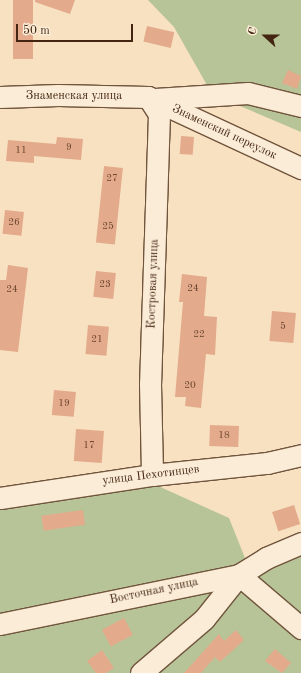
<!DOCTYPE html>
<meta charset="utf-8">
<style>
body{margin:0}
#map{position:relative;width:301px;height:673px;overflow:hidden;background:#f7e1c0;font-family:"Old Standard TT",serif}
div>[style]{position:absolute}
.green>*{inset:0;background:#b7c497}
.building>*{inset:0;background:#e3aa8b;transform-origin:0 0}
.roads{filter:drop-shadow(1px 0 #71543d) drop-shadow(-1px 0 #71543d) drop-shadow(0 1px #71543d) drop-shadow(0 -1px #71543d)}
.minor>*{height:21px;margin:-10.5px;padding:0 10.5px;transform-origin:10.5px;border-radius:10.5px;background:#faecd6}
span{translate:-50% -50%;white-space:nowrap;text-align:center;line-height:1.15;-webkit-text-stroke:3px #faecd6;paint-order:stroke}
.number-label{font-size:10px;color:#6c4630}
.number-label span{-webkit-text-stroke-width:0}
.street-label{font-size:12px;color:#442511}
.north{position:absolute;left:245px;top:16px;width:40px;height:40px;-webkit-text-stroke:3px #faecd6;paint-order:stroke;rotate:291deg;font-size:11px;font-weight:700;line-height:16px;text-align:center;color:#442511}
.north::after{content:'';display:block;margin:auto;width:14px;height:18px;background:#442511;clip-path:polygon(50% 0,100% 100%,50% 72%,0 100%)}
.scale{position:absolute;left:16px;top:24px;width:117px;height:18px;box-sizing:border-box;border:2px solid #442511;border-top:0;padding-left:5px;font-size:12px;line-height:14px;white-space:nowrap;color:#442511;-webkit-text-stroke:3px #faecd6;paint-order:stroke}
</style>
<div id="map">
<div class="green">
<div style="clip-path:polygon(148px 0,301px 0,301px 132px,212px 94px,174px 27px)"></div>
<div style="clip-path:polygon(158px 486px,229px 518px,251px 573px,301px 548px,301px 673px,0 673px,0 510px)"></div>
</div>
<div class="building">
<div style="left:13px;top:0;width:20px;height:59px"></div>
<div style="clip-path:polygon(35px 0,75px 0,70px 14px,35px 2px)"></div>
<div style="left:147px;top:26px;width:28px;height:16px;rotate:13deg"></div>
<div style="clip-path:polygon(288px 70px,301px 76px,297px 89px,282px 83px)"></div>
<div style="left:181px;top:136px;width:13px;height:18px;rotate:4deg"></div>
<div style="clip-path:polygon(57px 137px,83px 139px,81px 160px,34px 156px,34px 163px,6px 161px,8px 140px,56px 144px)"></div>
<div style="left:104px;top:166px;width:19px;height:77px;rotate:6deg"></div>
<div style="left:5px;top:210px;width:19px;height:24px;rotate:6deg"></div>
<div style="clip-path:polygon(8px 265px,28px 268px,18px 352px,0 350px,0 280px,6px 280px)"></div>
<div style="left:96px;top:271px;width:20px;height:26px;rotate:6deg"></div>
<div style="clip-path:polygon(182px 274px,207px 277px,204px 316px,217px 317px,215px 355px,206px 354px,201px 408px,185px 406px,186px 397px,175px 397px,183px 302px,179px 302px)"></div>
<div style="left:272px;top:311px;width:24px;height:30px;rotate:5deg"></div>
<div style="left:88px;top:325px;width:21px;height:29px;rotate:5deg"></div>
<div style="left:54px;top:390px;width:22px;height:25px;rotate:5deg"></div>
<div style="left:210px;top:425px;width:29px;height:21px;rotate:2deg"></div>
<div style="left:76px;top:429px;width:28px;height:32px;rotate:4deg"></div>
<div style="left:294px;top:505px;width:20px;height:23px;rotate:72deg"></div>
<div style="left:83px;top:510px;width:15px;height:42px;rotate:82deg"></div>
<div style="left:124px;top:618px;width:19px;height:25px;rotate:62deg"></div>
<div style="clip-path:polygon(236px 630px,244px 640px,220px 662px,215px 657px,201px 673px,184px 673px,219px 634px,224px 641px)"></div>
<div style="clip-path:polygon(275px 649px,291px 663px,282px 673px,265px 661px)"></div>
<div style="clip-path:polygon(102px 650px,114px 668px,106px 673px,96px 673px,87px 661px)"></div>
</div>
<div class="roads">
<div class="minor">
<div style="left:0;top:97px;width:58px;rotate:-2deg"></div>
<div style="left:58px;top:95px;width:90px;rotate:1.3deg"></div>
<div style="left:148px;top:97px;width:169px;rotate:24.9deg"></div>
<div style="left:148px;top:97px;width:20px;rotate:57deg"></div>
<div style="left:159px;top:114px;width:270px;rotate:91.9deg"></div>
<div style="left:150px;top:384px;width:91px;rotate:88.7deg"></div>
<div style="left:155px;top:99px;width:93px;rotate:-3.7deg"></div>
<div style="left:248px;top:93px;width:55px;rotate:13.8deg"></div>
<div style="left:0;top:498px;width:154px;rotate:-8.6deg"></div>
<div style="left:152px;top:475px;width:116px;rotate:-6deg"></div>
<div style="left:267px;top:463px;width:35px;rotate:-13deg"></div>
<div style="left:0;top:624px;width:244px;rotate:-11.6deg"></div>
<div style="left:239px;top:575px;width:32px;rotate:-32deg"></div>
<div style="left:266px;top:558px;width:38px;rotate:-23deg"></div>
<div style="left:141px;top:673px;width:83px;rotate:-40.6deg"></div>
<div style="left:204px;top:619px;width:56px;rotate:-51.5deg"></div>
<div style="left:239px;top:575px;width:82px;rotate:40.5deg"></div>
</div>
</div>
<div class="number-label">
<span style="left:69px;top:148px">9</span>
<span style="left:21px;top:151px">11</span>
<span style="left:112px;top:179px">27</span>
<span style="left:14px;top:223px">26</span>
<span style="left:108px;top:227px">25</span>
<span style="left:105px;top:285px">23</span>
<span style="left:193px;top:289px">24</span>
<span style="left:12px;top:290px">24</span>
<span style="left:283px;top:327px">5</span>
<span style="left:199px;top:335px">22</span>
<span style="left:97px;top:340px">21</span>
<span style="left:190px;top:386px">20</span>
<span style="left:64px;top:404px">19</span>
<span style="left:224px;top:436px">18</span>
<span style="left:89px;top:446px">17</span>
</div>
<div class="street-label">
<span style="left:74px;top:97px">Знаменская улица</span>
<span style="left:224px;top:133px;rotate:25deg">Знаменский переулок</span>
<span style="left:154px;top:284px;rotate:-88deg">Костровая улица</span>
<span style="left:151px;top:476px;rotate:-7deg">улица Пехотинцев</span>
<span style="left:154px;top:592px;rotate:-12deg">Восточная улица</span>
</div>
<div class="north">С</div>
<div class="scale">50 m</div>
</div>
